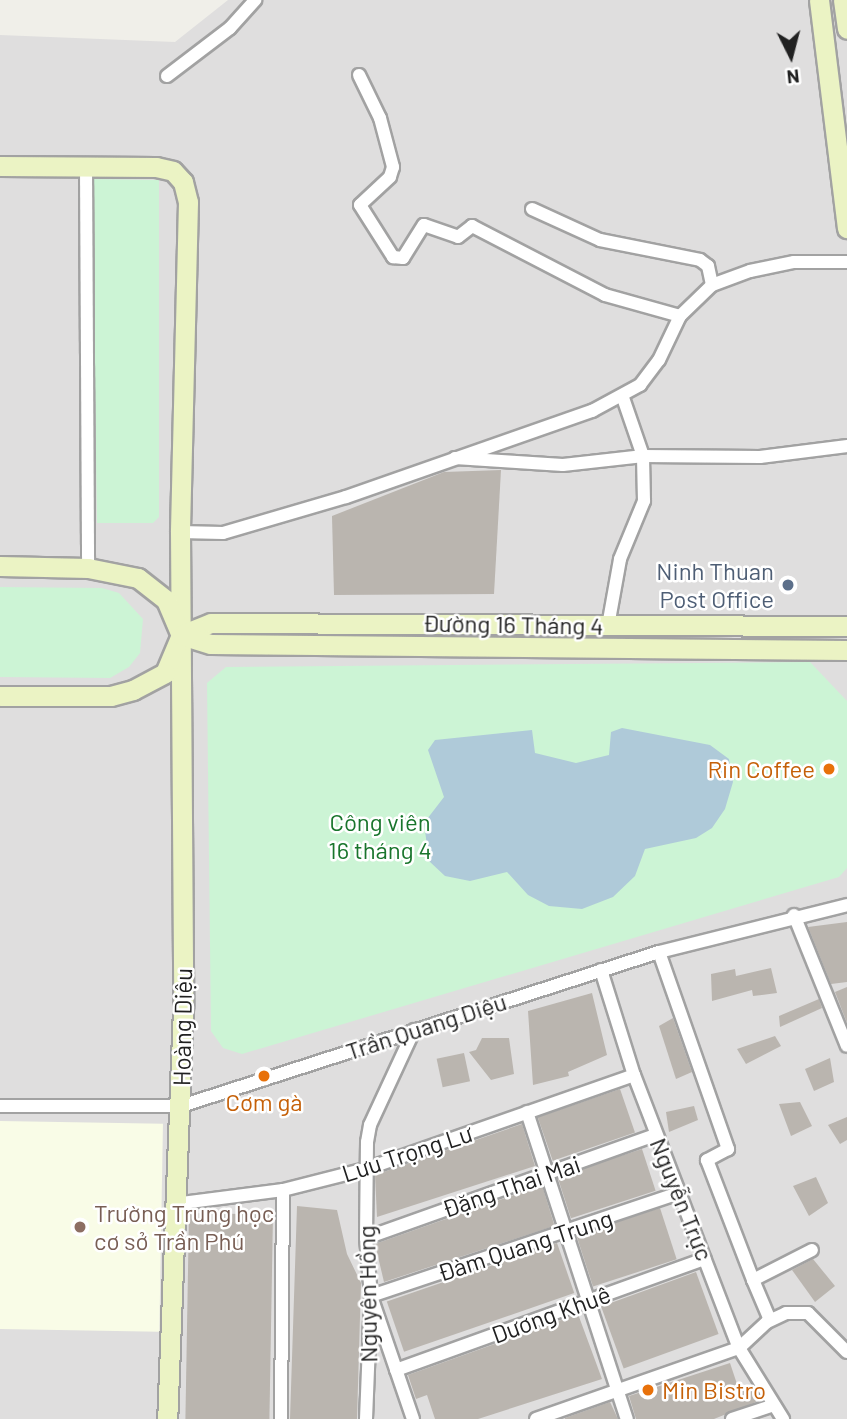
<!DOCTYPE html>
<meta charset="utf-8">
<style>
body{margin:0}
#map{position:relative;width:847px;height:1419px;overflow:hidden;background:#f0efe9;font-family:Barlow,sans-serif}
div>[style]{position:absolute}
.residential>*{inset:0;background:#dfdede}
.education>*{inset:0;background:#f9fce7;transform-origin:0 0}
.park>*{inset:0;background:#ccf4d5}
.water>*{inset:0;background:#afcad9}
.building>*{inset:0;background:#bab5af;transform-origin:0 0}
.roads{filter:drop-shadow(2px 0 #a2a2a2) drop-shadow(-2px 0 #a2a2a2) drop-shadow(0 2px #a2a2a2) drop-shadow(0 -2px #a2a2a2)}
.street>*{height:12px;margin:-6px;padding:0 6px;transform-origin:6px;border-radius:6px;background:#fff}
.secondary>*{height:19px;margin:-9.5px;padding:0 9.5px;transform-origin:9.5px;border-radius:9.5px;background:#ebf3c4}
.dots>*{width:19px;height:19px;translate:-50% -50%;box-sizing:border-box;border:4px solid #fff;border-radius:50%}
span{translate:-50% -50%;white-space:nowrap;text-align:center;line-height:1.15;-webkit-text-stroke:5px #fff;paint-order:stroke}
.service-label{font-size:24px;color:#4e5e75}
.right{translate:-100% -50%;text-align:right}
.street-label{font-size:24px;color:#212121}
.food-label{font-size:24px;color:#c56008}
.left{translate:0 -50%;text-align:left}
.park-label{font-size:24px;color:#19752c}
.education-label{font-size:24px;color:#785e54}
.north{position:absolute;left:756px;top:21px;width:70px;height:70px;-webkit-text-stroke:5px #fff;paint-order:stroke;rotate:174deg;font-size:19px;font-weight:700;line-height:28px;text-align:center;color:#212121}
.north::after{content:'';display:block;margin:auto;width:24px;height:32px;background:#212121;clip-path:polygon(50% 0,100% 100%,50% 72%,0 100%)}
</style>
<div id="map">
<div class="residential">
<div style="clip-path:polygon(228px 0,847px 0,847px 1419px,0 1419px,0 35px,175px 42px)"></div>
</div>
<div class="education">
<div style="left:0;top:1121px;width:163px;height:208px;rotate:1deg"></div>
</div>
<div class="park">
<div style="clip-path:polygon(92px 179px,159px 180px,159px 517px,153px 523px,97px 523px)"></div>
<div style="clip-path:polygon(0 587px,102px 588px,119px 593px,143px 619px,140px 653px,129px 667px,110px 678px,0 677px)"></div>
<div style="clip-path:polygon(810px 662px,847px 701px,847px 868px,839px 877px,242px 1054px,223px 1048px,211px 1031px,207px 683px,226px 667px)"></div>
</div>
<div class="water">
<div style="clip-path:polygon(622px 728px,710px 745px,729px 759px,733px 782px,725px 809px,712px 828px,696px 838px,645px 849px,635px 876px,613px 897px,582px 909px,549px 906px,528px 895px,507px 872px,470px 881px,445px 876px,429px 861px,424px 823px,444px 797px,428px 750px,435px 740px,532px 730px,535px 753px,576px 763px,609px 755px,611px 732px)"></div>
</div>
<div class="building">
<div style="clip-path:polygon(501px 470px,494px 594px,334px 595px,332px 516px,444px 472px)"></div>
<div style="clip-path:polygon(847px 922px,847px 982px,831px 984px,808px 927px)"></div>
<div style="clip-path:polygon(771px 968px,777px 993px,753px 996px,752px 990px,712px 1001px,711px 974px,735px 969px,736px 976px)"></div>
<div style="clip-path:polygon(847px 987px,847px 1023px,835px 992px)"></div>
<div style="clip-path:polygon(592px 993px,607px 1055px,568px 1072px,569px 1076px,533px 1085px,528px 1011px)"></div>
<div style="clip-path:polygon(819px 999px,822px 1008px,780px 1027px,779px 1016px)"></div>
<div style="clip-path:polygon(673px 1018px,692px 1072px,676px 1079px,659px 1026px)"></div>
<div style="clip-path:polygon(775px 1036px,781px 1046px,746px 1064px,737px 1049px)"></div>
<div style="clip-path:polygon(482px 1038px,509px 1038px,514px 1074px,491px 1080px,469px 1052px,476px 1050px)"></div>
<div style="left:464px;top:1053px;width:29px;height:28px;rotate:78deg"></div>
<div style="clip-path:polygon(830px 1058px,834px 1082px,814px 1091px,805px 1069px)"></div>
<div style="left:620px;top:1089px;width:46px;height:87px;rotate:71deg"></div>
<div style="clip-path:polygon(800px 1102px,812px 1126px,791px 1136px,779px 1104px)"></div>
<div style="clip-path:polygon(694px 1106px,698px 1120px,669px 1132px,666px 1112px)"></div>
<div style="clip-path:polygon(847px 1117px,847px 1140px,840px 1144px,828px 1125px)"></div>
<div style="clip-path:polygon(522px 1124px,535px 1166px,377px 1217px,375px 1175px)"></div>
<div style="left:642px;top:1149px;width:44px;height:89px;rotate:72deg"></div>
<div style="clip-path:polygon(816px 1177px,828px 1203px,809px 1216px,793px 1186px)"></div>
<div style="clip-path:polygon(542px 1185px,554px 1224px,551px 1227px,384px 1282px,375px 1244px)"></div>
<div style="clip-path:polygon(297px 1206px,337px 1210px,347px 1254px,361px 1283px,357px 1419px,290px 1419px)"></div>
<div style="left:660px;top:1208px;width:54px;height:88px;rotate:72deg"></div>
<div style="left:189px;top:1213px;width:84px;height:206px;rotate:1deg"></div>
<div style="left:557px;top:1243px;width:53px;height:180px;rotate:71deg"></div>
<div style="clip-path:polygon(813px 1259px,835px 1286px,815px 1302px,792px 1270px)"></div>
<div style="left:696px;top:1272px;width:66px;height:101px;rotate:70deg"></div>
<div style="clip-path:polygon(578px 1314px,602px 1379px,478px 1419px,435px 1419px,427px 1395px,416px 1399px,408px 1375px)"></div>
<div style="clip-path:polygon(730px 1363px,739px 1390px,751px 1385px,756px 1402px,714px 1419px,636px 1419px,629px 1396px)"></div>
<div style="clip-path:polygon(610px 1402px,618px 1419px,565px 1419px,565px 1418px)"></div>
</div>
<div class="roads">
<div class="street">
<div style="left:359px;top:75px;width:48px;rotate:64deg"></div>
<div style="left:380px;top:118px;width:51px;rotate:75.1deg"></div>
<div style="left:393px;top:167px;width:10px;rotate:107deg"></div>
<div style="left:390px;top:177px;width:41px;rotate:137deg"></div>
<div style="left:360px;top:205px;width:62px;rotate:57.6deg"></div>
<div style="left:393px;top:257px;width:10px;rotate:6deg"></div>
<div style="left:403px;top:258px;width:39px;rotate:-58deg"></div>
<div style="left:424px;top:225px;width:36px;rotate:19deg"></div>
<div style="left:458px;top:237px;width:18px;rotate:-38deg"></div>
<div style="left:472px;top:226px;width:150px;rotate:27.4deg"></div>
<div style="left:605px;top:295px;width:78px;rotate:15.6deg"></div>
<div style="left:167px;top:76px;width:79px;rotate:-37.3deg"></div>
<div style="left:230px;top:28px;width:38px;rotate:-48deg"></div>
<div style="left:86px;top:167px;width:401px;rotate:89.7deg"></div>
<div style="left:532px;top:209px;width:75px;rotate:24.5deg"></div>
<div style="left:600px;top:240px;width:102px;rotate:11.3deg"></div>
<div style="left:700px;top:260px;width:10px;rotate:37deg"></div>
<div style="left:708px;top:266px;width:19px;rotate:78deg"></div>
<div style="left:455px;top:458px;width:108px;rotate:3.7deg"></div>
<div style="left:563px;top:465px;width:81px;rotate:-6.4deg"></div>
<div style="left:643px;top:456px;width:117px;rotate:0.5deg"></div>
<div style="left:760px;top:457px;width:88px;rotate:-7.2deg"></div>
<div style="left:180px;top:532px;width:43px;rotate:1.3deg"></div>
<div style="left:223px;top:533px;width:128px;rotate:-16.3deg"></div>
<div style="left:346px;top:497px;width:261px;rotate:-19.3deg"></div>
<div style="left:592px;top:411px;width:55px;rotate:-28.4deg"></div>
<div style="left:640px;top:385px;width:31px;rotate:-53deg"></div>
<div style="left:659px;top:360px;width:49px;rotate:-64.5deg"></div>
<div style="left:680px;top:316px;width:45px;rotate:-44.1deg"></div>
<div style="left:712px;top:285px;width:40px;rotate:-20.2deg"></div>
<div style="left:750px;top:271px;width:45px;rotate:-11.6deg"></div>
<div style="left:794px;top:262px;width:53px"></div>
<div style="left:608px;top:626px;width:68px;rotate:-79.8deg"></div>
<div style="left:620px;top:559px;width:63px;rotate:-67.5deg"></div>
<div style="left:644px;top:501px;width:45px;rotate:-91.3deg"></div>
<div style="left:643px;top:456px;width:61px;rotate:-109deg"></div>
<div style="left:794px;top:915px;width:141px;rotate:68deg"></div>
<div style="left:659px;top:952px;width:209px;rotate:70.7deg"></div>
<div style="left:728px;top:1149px;width:24px;rotate:152deg"></div>
<div style="left:707px;top:1160px;width:129px;rotate:69deg"></div>
<div style="left:601px;top:970px;width:110px;rotate:72.6deg"></div>
<div style="left:634px;top:1075px;width:292px;rotate:69deg"></div>
<div style="left:739px;top:1348px;width:84px;rotate:58.2deg"></div>
<div style="left:0;top:1106px;width:181px"></div>
<div style="left:181px;top:1106px;width:502px;rotate:-17.86deg"></div>
<div style="left:659px;top:952px;width:194px;rotate:-14deg"></div>
<div style="left:527px;top:1112px;width:323px;rotate:72deg"></div>
<div style="left:174px;top:1204px;width:110px;rotate:-7.3deg"></div>
<div style="left:283px;top:1190px;width:86px;rotate:-14.2deg"></div>
<div style="left:366px;top:1169px;width:284px;rotate:-19.3deg"></div>
<div style="left:366px;top:1238px;width:308px;rotate:-19.6deg"></div>
<div style="left:770px;top:1320px;width:43px;rotate:-113deg"></div>
<div style="left:753px;top:1280px;width:66px;rotate:-27deg"></div>
<div style="left:396px;top:1370px;width:328px;rotate:-19.8deg"></div>
<div style="left:281px;top:1419px;width:229px;rotate:-89.5deg"></div>
<div style="left:366px;top:1419px;width:123px;rotate:-87.7deg"></div>
<div style="left:371px;top:1296px;width:58px;rotate:-94.9deg"></div>
<div style="left:366px;top:1238px;width:96px;rotate:-89.4deg"></div>
<div style="left:367px;top:1142px;width:17px;rotate:-80deg"></div>
<div style="left:370px;top:1125px;width:105px;rotate:-65.1deg"></div>
<div style="left:413px;top:1419px;width:130px;rotate:-108.9deg"></div>
<div style="left:371px;top:1296px;width:325px;rotate:-18.5deg"></div>
<div style="left:536px;top:1419px;width:215px;rotate:-19.3deg"></div>
<div style="left:739px;top:1348px;width:38px;rotate:-43deg"></div>
<div style="left:767px;top:1322px;width:21px;rotate:-25deg"></div>
<div style="left:786px;top:1313px;width:22px"></div>
<div style="left:808px;top:1313px;width:55px;rotate:45deg"></div>
<div style="left:732px;top:1419px;width:44px;rotate:-18.4deg"></div>
</div>
<div class="secondary">
<div style="left:819px;top:0;width:230px;rotate:83deg"></div>
<div style="left:843px;top:0;width:29px;rotate:82deg"></div>
<div style="left:0;top:166px;width:156px;rotate:0.4deg"></div>
<div style="left:156px;top:167px;width:17px;rotate:13deg"></div>
<div style="left:173px;top:171px;width:15px;rotate:48deg"></div>
<div style="left:183px;top:182px;width:21px;rotate:76deg"></div>
<div style="left:188px;top:202px;width:330px;rotate:91.4deg"></div>
<div style="left:180px;top:532px;width:476px;rotate:89.6deg"></div>
<div style="left:183px;top:1008px;width:411px;rotate:92.2deg"></div>
<div style="left:0;top:566px;width:88px;rotate:1.3deg"></div>
<div style="left:88px;top:568px;width:51px;rotate:11.3deg"></div>
<div style="left:138px;top:578px;width:36px;rotate:38deg"></div>
<div style="left:166px;top:600px;width:38px;rotate:67deg"></div>
<div style="left:181px;top:635px;width:41px;rotate:112.8deg"></div>
<div style="left:165px;top:673px;width:36px;rotate:152deg"></div>
<div style="left:133px;top:690px;width:23px;rotate:165deg"></div>
<div style="left:111px;top:696px;width:111px;rotate:180deg"></div>
<div style="left:181px;top:635px;width:32px;rotate:-22deg"></div>
<div style="left:211px;top:623px;width:636px;rotate:0.27deg"></div>
<div style="left:181px;top:635px;width:31px;rotate:17deg"></div>
<div style="left:211px;top:644px;width:636px;rotate:0.54deg"></div>
</div>
</div>
<div class="dots">
<div style="left:788px;top:585px;background:#5c6f8a"></div>
<div style="left:829px;top:769px;background:#e8710a"></div>
<div style="left:264px;top:1076px;background:#e8710a"></div>
<div style="left:80px;top:1227px;background:#8d6e63"></div>
<div style="left:648px;top:1390px;background:#e8710a"></div>
</div>
<div class="service-label">
<span class="right" style="left:774px;top:585px">Ninh Thuan<br>Post Office</span>
</div>
<div class="street-label">
<span style="left:513px;top:624px;rotate:1deg">Đường 16 Tháng 4</span>
<span style="left:426px;top:1026px;rotate:-18deg">Trần Quang Diệu</span>
<span style="left:182px;top:1027px;rotate:-89deg">Hoàng Diệu</span>
<span style="left:407px;top:1153px;rotate:-18deg">Lưu Trọng Lư</span>
<span style="left:511px;top:1186px;rotate:-19deg">Đặng Thai Mai</span>
<span style="left:682px;top:1199px;rotate:68deg">Nguyễn Trực</span>
<span style="left:525px;top:1245px;rotate:-18deg">Đàm Quang Trung</span>
<span style="left:367px;top:1294px;rotate:-91deg">Nguyên Hồng</span>
<span style="left:551px;top:1314px;rotate:-20deg">Dương Khuê</span>
</div>
<div class="food-label">
<span class="right" style="left:815px;top:769px">Rin Coffee</span>
<span style="left:264px;top:1102px">Cơm gà</span>
<span class="left" style="left:662px;top:1390px">Min Bistro</span>
</div>
<div class="park-label">
<span style="left:380px;top:836px">Công viên<br>16 tháng 4</span>
</div>
<div class="education-label">
<span class="left" style="left:94px;top:1227px">Trường Trung học<br>cơ sở Trần Phú</span>
</div>
<div class="north">N</div>
</div>
